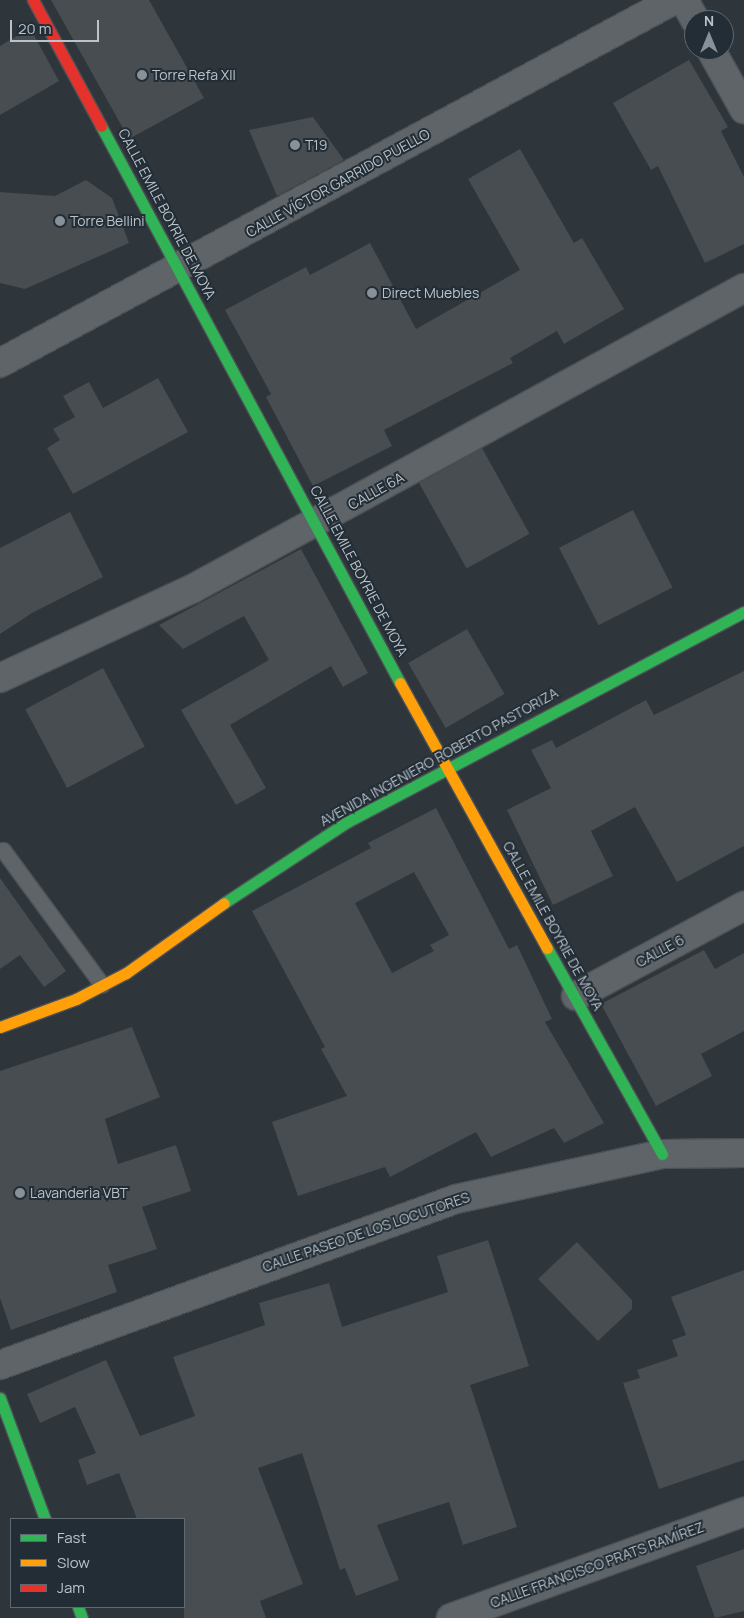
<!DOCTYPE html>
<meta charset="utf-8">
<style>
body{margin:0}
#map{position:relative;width:744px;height:1618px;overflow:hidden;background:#2e353b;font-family:Manrope,sans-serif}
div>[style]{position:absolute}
.building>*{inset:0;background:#474d51;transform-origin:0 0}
.roads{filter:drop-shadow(1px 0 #4c5156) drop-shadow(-1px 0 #4c5156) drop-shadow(0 1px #4c5156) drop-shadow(0 -1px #4c5156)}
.lane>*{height:15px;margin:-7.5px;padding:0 7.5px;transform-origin:7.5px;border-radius:7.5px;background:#5e6468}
.street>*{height:28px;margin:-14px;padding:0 14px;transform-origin:14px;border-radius:14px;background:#5e6468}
.fast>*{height:11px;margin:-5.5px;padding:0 5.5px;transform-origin:5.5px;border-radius:5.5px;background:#30b455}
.slow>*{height:11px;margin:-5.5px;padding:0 5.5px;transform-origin:5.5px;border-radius:5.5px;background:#ff9f0a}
.jam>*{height:11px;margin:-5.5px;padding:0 5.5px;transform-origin:5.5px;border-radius:5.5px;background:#e5322d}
.dots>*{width:14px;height:14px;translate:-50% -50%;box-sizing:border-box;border:2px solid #222d36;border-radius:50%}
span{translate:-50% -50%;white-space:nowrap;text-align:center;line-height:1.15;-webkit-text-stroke:4px #222d36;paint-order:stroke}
.poi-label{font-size:14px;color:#bac3ca}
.left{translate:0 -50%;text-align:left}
.street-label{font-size:14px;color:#bac3ca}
.legend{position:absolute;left:10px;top:1518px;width:175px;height:90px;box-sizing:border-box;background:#222d36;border:1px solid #5f6971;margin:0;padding:6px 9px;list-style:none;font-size:15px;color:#bac3ca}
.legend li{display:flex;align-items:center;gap:10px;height:25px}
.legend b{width:25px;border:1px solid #5f6971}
.north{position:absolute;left:684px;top:10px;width:50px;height:50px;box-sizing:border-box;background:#222d36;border:1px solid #5f6971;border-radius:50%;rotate:0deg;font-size:14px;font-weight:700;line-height:20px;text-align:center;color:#bac3ca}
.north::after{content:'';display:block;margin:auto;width:18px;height:22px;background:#899198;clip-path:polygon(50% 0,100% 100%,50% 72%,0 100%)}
.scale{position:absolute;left:10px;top:20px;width:89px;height:22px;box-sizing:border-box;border:2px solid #bac3ca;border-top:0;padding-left:6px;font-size:15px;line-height:18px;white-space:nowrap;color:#bac3ca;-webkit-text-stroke:4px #222d36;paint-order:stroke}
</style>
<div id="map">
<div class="building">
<div style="clip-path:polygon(51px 0,149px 0,204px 98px,129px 139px)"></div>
<div style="clip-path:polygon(30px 28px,59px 81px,0 115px,0 46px)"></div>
<div style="clip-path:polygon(689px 60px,728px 127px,721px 131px,744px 177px,744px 244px,705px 263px,658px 166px,651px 170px,613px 103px)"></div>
<div style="clip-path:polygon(313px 117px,344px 160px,277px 196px,249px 130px)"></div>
<div style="clip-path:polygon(520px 149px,574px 243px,582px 238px,624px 309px,564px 344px,557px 331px,510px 358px,513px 363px,384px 430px,392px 446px,313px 486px,266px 397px,271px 394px,225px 310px,306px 267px,310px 275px,370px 243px,416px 329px,520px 270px,468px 179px)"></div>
<div style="clip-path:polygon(86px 180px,112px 198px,129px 243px,25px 289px,0 283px,0 192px,55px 196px)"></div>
<div style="clip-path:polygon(158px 378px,188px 432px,73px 494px,47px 448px,60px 440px,53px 429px,75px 417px,63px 396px,89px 382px,103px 408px)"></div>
<div style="left:482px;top:448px;width:98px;height:72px;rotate:61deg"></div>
<div style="left:633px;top:510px;width:87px;height:83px;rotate:63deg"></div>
<div style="clip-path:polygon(70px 512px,103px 577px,32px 613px,0 634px,0 548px)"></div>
<div style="clip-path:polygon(301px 549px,368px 673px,343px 687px,331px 666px,230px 725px,266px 788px,236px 805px,181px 710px,269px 660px,244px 616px,183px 649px,159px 625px)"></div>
<div style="left:467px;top:629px;width:75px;height:68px;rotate:60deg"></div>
<div style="left:103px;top:668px;width:89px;height:88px;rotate:62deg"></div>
<div style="clip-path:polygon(744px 671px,744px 846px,677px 882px,635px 807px,591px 831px,613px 876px,553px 905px,507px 810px,551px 788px,531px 750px,552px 740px,556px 748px,646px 700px,654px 715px)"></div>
<div style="clip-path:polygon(evenodd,436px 808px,509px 949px,517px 945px,552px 1019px,545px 1022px,604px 1123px,564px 1143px,554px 1128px,491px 1157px,476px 1132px,390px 1177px,385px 1167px,298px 1196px,272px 1122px,347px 1096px,321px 1049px,325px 1047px,252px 911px,371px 848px,368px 843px,436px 808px,414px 872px,449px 935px,430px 945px,434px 951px,392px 973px,355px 903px,414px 872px)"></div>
<div style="clip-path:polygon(0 878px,66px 971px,44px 987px,20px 955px,0 969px)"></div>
<div style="clip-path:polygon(704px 950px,715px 969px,744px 953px,744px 1031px,701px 1054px,712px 1076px,656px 1106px,601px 1004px)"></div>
<div style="clip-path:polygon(132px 1027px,160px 1097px,105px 1119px,118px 1164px,176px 1145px,191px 1191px,142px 1207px,157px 1249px,108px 1265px,117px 1292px,11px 1330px,0 1298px,0 1071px)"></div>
<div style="clip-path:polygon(488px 1240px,529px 1366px,470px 1385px,517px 1527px,463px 1545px,449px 1502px,377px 1525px,399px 1580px,356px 1596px,345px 1568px,340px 1570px,302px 1453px,258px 1468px,303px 1584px,260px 1601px,266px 1618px,184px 1618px,184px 1519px,137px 1519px,119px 1473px,87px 1485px,78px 1460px,96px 1453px,75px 1407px,40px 1423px,27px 1394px,106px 1360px,140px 1436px,195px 1416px,173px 1357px,265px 1325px,259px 1303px,329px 1283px,342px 1327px,448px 1292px,437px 1256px)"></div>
<div style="clip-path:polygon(577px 1242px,632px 1300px,632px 1309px,598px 1341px,538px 1279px)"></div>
<div style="clip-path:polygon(744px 1270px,744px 1460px,659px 1489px,623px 1383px,640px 1378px,637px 1370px,678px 1356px,672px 1340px,686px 1335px,671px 1297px)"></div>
<div style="clip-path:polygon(744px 1549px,744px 1611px,715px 1618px,696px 1566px)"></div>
</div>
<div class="roads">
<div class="lane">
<div style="left:3px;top:850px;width:167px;rotate:53.7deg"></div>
</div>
<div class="street">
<div style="left:684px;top:0;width:23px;rotate:61deg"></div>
<div style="left:711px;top:50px;width:68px;rotate:60.8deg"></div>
<div style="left:0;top:363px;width:766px;rotate:-28.31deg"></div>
<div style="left:0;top:678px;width:212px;rotate:-24.9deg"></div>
<div style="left:192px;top:589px;width:629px;rotate:-28.6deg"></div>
<div style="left:576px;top:996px;width:191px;rotate:-28.2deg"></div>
<div style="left:0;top:1365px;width:485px;rotate:-20deg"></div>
<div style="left:456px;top:1199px;width:211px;rotate:-12.3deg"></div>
<div style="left:662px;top:1154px;width:82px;rotate:-0.7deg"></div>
<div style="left:451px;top:1618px;width:312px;rotate:-19.9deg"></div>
</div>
<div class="fast">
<div style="left:101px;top:126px;width:632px;rotate:61.77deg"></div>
<div style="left:224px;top:903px;width:147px;rotate:-33.4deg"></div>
<div style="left:347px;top:822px;width:449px;rotate:-27.9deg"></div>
<div style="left:547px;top:948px;width:236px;rotate:60.8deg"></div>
<div style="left:0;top:1398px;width:129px;rotate:69.6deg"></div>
<div style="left:78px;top:1607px;width:12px;rotate:70deg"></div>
</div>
<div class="slow">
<div style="left:400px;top:683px;width:303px;rotate:61deg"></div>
<div style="left:0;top:1027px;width:81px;rotate:-20.2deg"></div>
<div style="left:76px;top:999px;width:56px;rotate:-27.5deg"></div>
<div style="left:126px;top:973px;width:120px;rotate:-35.5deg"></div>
</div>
<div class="jam">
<div style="left:33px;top:0;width:143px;rotate:61.6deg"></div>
</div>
</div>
<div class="dots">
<div style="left:142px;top:75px;background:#899198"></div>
<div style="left:295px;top:145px;background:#899198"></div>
<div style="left:60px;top:221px;background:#899198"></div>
<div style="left:372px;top:293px;background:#899198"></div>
<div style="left:20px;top:1193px;background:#899198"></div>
</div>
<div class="poi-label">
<span class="left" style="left:152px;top:75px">Torre Refa XII</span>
<span class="left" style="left:305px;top:145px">T19</span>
<span class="left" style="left:70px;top:221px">Torre Bellini</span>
<span class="left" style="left:382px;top:293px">Direct Muebles</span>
<span class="left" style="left:30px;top:1193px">Lavanderia VBT</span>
</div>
<div class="street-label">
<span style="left:338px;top:183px;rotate:-29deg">CALLE VÍCTOR GARRIDO PUELLO</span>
<span style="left:167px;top:214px;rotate:62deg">CALLE EMILE BOYRIE DE MOYA</span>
<span style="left:376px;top:491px;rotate:-29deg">CALLE 6A</span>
<span style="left:359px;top:571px;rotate:62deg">CALLE EMILE BOYRIE DE MOYA</span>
<span style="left:439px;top:757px;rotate:-29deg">AVENIDA INGENIERO ROBERTO PASTORIZA</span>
<span style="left:553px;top:926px;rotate:61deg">CALLE EMILE BOYRIE DE MOYA</span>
<span style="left:660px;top:951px;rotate:-28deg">CALLE 6</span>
<span style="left:366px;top:1232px;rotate:-19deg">CALLE PASEO DE LOS LOCUTORES</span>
<span style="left:597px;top:1565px;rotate:-20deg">CALLE FRANCISCO PRATS RAMÍREZ</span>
</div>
<ul class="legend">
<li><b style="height:6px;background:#30b455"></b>Fast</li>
<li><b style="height:6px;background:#ff9f0a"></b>Slow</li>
<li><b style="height:6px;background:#e5322d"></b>Jam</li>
</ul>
<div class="north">N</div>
<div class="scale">20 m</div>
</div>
